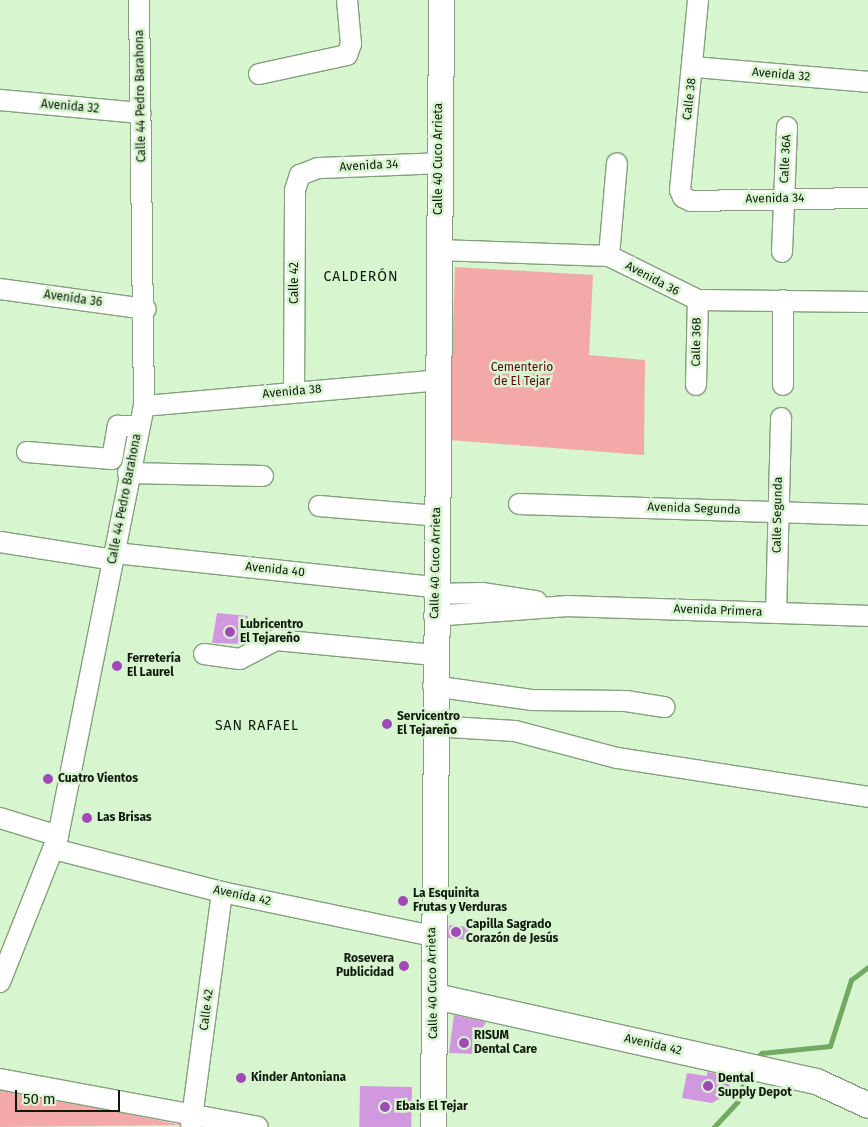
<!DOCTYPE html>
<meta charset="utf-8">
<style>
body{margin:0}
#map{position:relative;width:868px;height:1127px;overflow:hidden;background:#d7f5cf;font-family:"Fira Sans",sans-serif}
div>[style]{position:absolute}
.green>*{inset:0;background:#f4a9a9}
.stream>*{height:4.5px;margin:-2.25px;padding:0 2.25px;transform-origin:2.25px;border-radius:2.25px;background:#72aa62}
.building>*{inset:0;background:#d198e0;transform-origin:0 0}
.roads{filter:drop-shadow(1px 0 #84a07d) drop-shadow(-1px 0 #84a07d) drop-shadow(0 1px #84a07d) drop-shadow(0 -1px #84a07d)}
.minor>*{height:20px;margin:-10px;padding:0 10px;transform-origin:10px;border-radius:10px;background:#fff}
.major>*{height:25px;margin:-12.5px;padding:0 12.5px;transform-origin:12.5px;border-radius:12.5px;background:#fff}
.dots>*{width:14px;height:14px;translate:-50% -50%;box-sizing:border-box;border:2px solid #d7f5cf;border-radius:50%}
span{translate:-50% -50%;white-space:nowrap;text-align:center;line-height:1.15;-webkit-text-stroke:5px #d7f5cf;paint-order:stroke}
.street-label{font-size:12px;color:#0e180b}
.park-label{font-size:12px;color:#5c0315}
.poi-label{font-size:12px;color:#0e180b;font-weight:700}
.left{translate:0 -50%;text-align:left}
.right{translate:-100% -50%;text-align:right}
.neighbourhood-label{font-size:14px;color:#0e180b;letter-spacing:1px}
.scale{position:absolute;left:15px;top:1090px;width:105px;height:22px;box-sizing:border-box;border:2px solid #0e180b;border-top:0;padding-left:6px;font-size:15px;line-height:18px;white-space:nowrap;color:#0e180b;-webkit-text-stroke:4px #d7f5cf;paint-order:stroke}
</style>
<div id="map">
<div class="green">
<div style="clip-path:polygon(455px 267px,593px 275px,589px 355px,645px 360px,644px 455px,449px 440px)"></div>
<div style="clip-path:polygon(0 1088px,182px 1125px,0 1127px)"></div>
</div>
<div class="stream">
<div style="left:756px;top:1058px;width:8px;rotate:-40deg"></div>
<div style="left:762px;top:1053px;width:68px;rotate:-5.9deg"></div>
<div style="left:830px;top:1046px;width:69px;rotate:-72.3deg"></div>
<div style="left:851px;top:980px;width:21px;rotate:-37deg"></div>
<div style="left:714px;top:1127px;width:34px;rotate:-47deg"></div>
<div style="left:737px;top:1102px;width:31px;rotate:-71deg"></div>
</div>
<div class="building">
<div style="clip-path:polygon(217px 613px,248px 616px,244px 644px,212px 643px)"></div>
<div style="left:449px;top:925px;width:20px;height:13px;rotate:6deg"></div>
<div style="clip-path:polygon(454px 1015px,486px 1022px,479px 1034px,478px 1054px,449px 1053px)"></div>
<div style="clip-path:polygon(707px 1072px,724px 1075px,733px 1091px,712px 1103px,682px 1098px,687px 1073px,707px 1076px)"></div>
<div style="left:360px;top:1086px;width:52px;height:41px;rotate:1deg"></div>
</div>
<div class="roads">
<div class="minor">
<div style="left:698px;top:0;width:191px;rotate:95.4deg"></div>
<div style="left:680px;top:190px;width:8px;rotate:67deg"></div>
<div style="left:683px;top:197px;width:9px;rotate:27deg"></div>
<div style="left:691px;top:201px;width:177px;rotate:-1deg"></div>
<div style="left:694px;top:67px;width:175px;rotate:4.9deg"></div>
<div style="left:259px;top:74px;width:90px;rotate:-12.2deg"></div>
<div style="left:347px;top:55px;width:12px;rotate:-70deg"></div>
<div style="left:351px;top:44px;width:44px;rotate:-95.2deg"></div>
<div style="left:0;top:100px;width:141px;rotate:5.3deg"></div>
<div style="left:438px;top:250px;width:171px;rotate:2deg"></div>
<div style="left:609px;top:256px;width:99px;rotate:26.3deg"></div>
<div style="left:698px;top:300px;width:170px;rotate:0.7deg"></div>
<div style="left:782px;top:252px;width:125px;rotate:-87.7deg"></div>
<div style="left:609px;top:256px;width:93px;rotate:-85.1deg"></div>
<div style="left:0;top:289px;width:147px;rotate:7.8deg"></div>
<div style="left:783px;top:300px;width:85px;rotate:90deg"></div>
<div style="left:696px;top:385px;width:85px;rotate:-88.7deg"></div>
<div style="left:294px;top:392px;width:202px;rotate:-89.7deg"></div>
<div style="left:295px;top:190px;width:16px;rotate:-72deg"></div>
<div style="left:300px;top:175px;width:19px;rotate:-21deg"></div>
<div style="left:318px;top:168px;width:122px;rotate:-2.3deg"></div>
<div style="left:144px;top:406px;width:297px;rotate:-5deg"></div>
<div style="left:27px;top:452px;width:85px;rotate:4.7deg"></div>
<div style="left:112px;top:459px;width:34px;rotate:-80deg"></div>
<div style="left:118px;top:426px;width:21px"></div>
<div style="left:128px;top:473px;width:135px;rotate:1.3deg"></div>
<div style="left:519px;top:504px;width:349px;rotate:1.8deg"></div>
<div style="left:319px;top:506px;width:118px;rotate:4.8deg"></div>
<div style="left:0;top:542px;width:115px;rotate:9deg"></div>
<div style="left:115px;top:553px;width:322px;rotate:6.1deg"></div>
<div style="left:434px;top:594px;width:48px;rotate:-1.2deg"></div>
<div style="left:482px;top:593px;width:55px;rotate:8.4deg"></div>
<div style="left:776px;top:613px;width:195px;rotate:-88.5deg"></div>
<div style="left:434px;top:616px;width:134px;rotate:-4.3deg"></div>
<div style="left:568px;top:606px;width:300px;rotate:1.9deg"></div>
<div style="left:204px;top:654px;width:36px;rotate:8deg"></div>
<div style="left:240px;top:659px;width:41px;rotate:-27.8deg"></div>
<div style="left:276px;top:640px;width:159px;rotate:5.4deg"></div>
<div style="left:433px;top:686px;width:99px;rotate:8.1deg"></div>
<div style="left:531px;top:700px;width:95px;rotate:0.6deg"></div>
<div style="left:626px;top:701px;width:39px;rotate:9deg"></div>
<div style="left:433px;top:726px;width:82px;rotate:3.5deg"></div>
<div style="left:515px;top:731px;width:106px;rotate:14.8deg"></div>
<div style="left:617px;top:758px;width:254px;rotate:8.8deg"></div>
<div style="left:0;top:818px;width:61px;rotate:17.2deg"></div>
<div style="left:54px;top:849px;width:173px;rotate:14.4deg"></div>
<div style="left:222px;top:892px;width:215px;rotate:11.8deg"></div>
<div style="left:0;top:982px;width:157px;rotate:-68.3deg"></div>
<div style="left:58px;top:836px;width:439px;rotate:-78.7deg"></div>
<div style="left:144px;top:406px;width:406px;rotate:-90.7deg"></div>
<div style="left:0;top:1079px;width:262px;rotate:10.5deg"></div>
<div style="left:191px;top:1125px;width:235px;rotate:-82.4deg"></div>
</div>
<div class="major">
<div style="left:435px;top:996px;width:390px;rotate:12.6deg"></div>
<div style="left:816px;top:1081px;width:57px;rotate:24.8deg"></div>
<div style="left:433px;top:1127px;width:1127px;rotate:-89.59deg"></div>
</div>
</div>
<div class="dots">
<div style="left:230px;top:632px;background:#a04ab7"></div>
<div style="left:117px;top:666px;background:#a04ab7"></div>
<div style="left:387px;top:724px;background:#a04ab7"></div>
<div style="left:48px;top:779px;background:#a04ab7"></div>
<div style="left:87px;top:818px;background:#a04ab7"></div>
<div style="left:403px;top:901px;background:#a04ab7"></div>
<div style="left:456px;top:932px;background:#a04ab7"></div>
<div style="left:404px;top:966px;background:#a04ab7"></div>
<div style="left:464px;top:1043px;background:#a04ab7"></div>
<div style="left:241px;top:1078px;background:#a04ab7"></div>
<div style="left:708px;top:1086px;background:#a04ab7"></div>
<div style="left:385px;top:1107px;background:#a04ab7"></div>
</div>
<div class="street-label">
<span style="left:781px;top:75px;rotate:5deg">Avenida 32</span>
<span style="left:141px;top:96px;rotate:-91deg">Calle 44 Pedro Barahona</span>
<span style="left:690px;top:99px;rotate:-83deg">Calle 38</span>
<span style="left:70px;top:107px;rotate:5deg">Avenida 32</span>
<span style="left:439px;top:159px;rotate:-90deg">Calle 40 Cuco Arrieta</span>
<span style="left:786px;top:159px;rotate:-87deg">Calle 36A</span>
<span style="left:369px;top:166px;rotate:-3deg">Avenida 34</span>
<span style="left:775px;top:199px;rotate:-1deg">Avenida 34</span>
<span style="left:652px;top:279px;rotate:28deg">Avenida 36</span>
<span style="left:295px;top:283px;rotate:-90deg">Calle 42</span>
<span style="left:73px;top:299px;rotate:8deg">Avenida 36</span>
<span style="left:697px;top:342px;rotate:-89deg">Calle 36B</span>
<span style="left:292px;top:392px;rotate:-5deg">Avenida 38</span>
<span style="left:125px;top:499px;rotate:-79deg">Calle 44 Pedro Barahona</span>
<span style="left:694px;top:509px;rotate:2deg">Avenida Segunda</span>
<span style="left:778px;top:515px;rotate:-89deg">Calle Segunda</span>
<span style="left:436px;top:563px;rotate:-89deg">Calle 40 Cuco Arrieta</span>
<span style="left:275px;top:570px;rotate:6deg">Avenida 40</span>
<span style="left:718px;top:611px;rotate:2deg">Avenida Primera</span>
<span style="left:242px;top:896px;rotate:12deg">Avenida 42</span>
<span style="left:433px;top:983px;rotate:-91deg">Calle 40 Cuco Arrieta</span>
<span style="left:207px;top:1010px;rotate:-83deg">Calle 42</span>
<span style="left:653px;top:1045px;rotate:13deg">Avenida 42</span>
</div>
<div class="park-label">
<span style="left:522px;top:375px">Cementerio<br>de El Tejar</span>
</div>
<div class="poi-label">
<span class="left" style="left:240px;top:632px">Lubricentro<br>El Tejareño</span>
<span class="left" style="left:127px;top:666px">Ferretería<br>El Laurel</span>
<span class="left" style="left:397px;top:724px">Servicentro<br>El Tejareño</span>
<span class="left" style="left:58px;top:779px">Cuatro Vientos</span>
<span class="left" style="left:97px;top:818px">Las Brisas</span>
<span class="left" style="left:413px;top:901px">La Esquinita<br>Frutas y Verduras</span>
<span class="left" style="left:466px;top:932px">Capilla Sagrado<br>Corazón de Jesús</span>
<span class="right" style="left:394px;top:966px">Rosevera<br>Publicidad</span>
<span class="left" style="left:474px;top:1043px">RISUM<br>Dental Care</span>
<span class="left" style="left:251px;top:1078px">Kinder Antoniana</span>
<span class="left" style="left:718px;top:1086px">Dental<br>Supply Depot</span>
<span class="left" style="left:396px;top:1107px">Ebais El Tejar</span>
</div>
<div class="neighbourhood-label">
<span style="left:361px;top:277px">CALDERÓN</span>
<span style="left:257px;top:726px">SAN RAFAEL</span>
</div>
<div class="scale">50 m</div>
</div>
